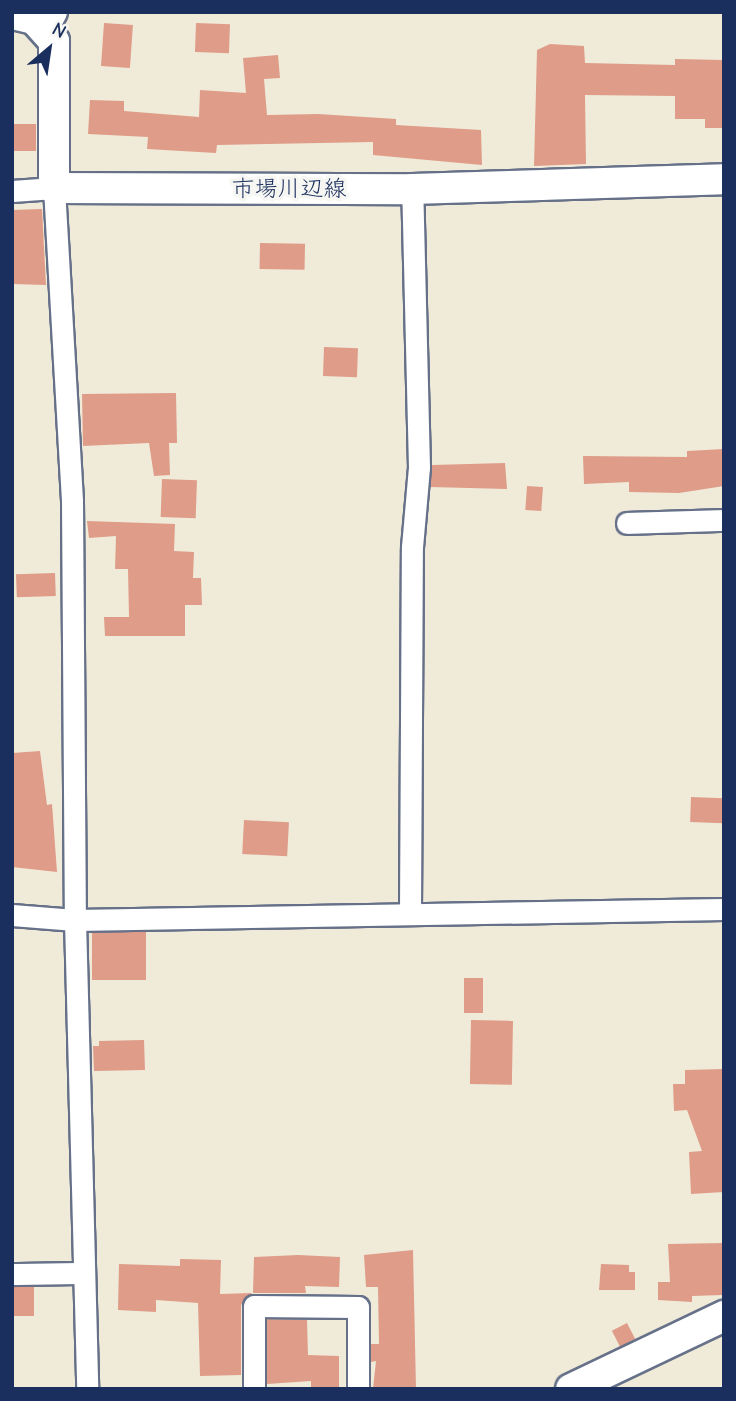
<!DOCTYPE html>
<meta charset="utf-8">
<style>
body{margin:0}
#map{position:relative;width:736px;height:1401px;overflow:hidden;background:#f0ebd8;font-family:"Comic Neue","Klee One",sans-serif}
div>[style]{position:absolute}
.building>*{inset:0;background:#de9c89;transform-origin:0 0}
.roads{filter:drop-shadow(2px 0 #667189) drop-shadow(-2px 0 #667189) drop-shadow(0 2px #667189) drop-shadow(0 -2px #667189)}
.minor>*{height:21px;margin:-10.5px;padding:0 10.5px;transform-origin:10.5px;border-radius:10.5px;background:#fff}
.secondary>*{height:30px;margin:-15px;padding:0 15px;transform-origin:15px;border-radius:15px;background:#fff}
span{translate:-50% -50%;white-space:nowrap;text-align:center;line-height:1.15;-webkit-text-stroke:7px #f6f6f2;paint-order:stroke}
.street-label{font-size:23px;color:#1b2f5e}
.frame{position:absolute;inset:0;border:14px solid #1b2f5e;pointer-events:none}
.north{position:absolute;left:14px;top:14px;width:70px;height:70px;-webkit-text-stroke:5px #f6f6f2;paint-order:stroke;rotate:29deg;font-size:19px;font-weight:700;line-height:28px;text-align:center;color:#1b2f5e}
.north::after{content:'';display:block;margin:auto;width:24px;height:32px;background:#1b2f5e;clip-path:polygon(50% 0,100% 100%,50% 72%,0 100%)}
</style>
<div id="map">
<div class="building">
<div style="left:104px;top:23px;width:29px;height:43px;rotate:4deg"></div>
<div style="left:196px;top:23px;width:34px;height:29px;rotate:2deg"></div>
<div style="clip-path:polygon(550px 44px,584px 46px,585px 63px,675px 65px,675px 59px,724px 60px,724px 128px,705px 128px,705px 119px,675px 119px,675px 96px,585px 95px,586px 164px,534px 166px,537px 50px)"></div>
<div style="clip-path:polygon(278px 55px,280px 78px,264px 79px,267px 115px,318px 114px,396px 119px,396px 125px,481px 130px,482px 165px,373px 155px,373px 142px,217px 145px,216px 153px,147px 149px,148px 137px,88px 134px,90px 100px,124px 101px,124px 111px,199px 117px,200px 90px,246px 93px,243px 58px)"></div>
<div style="left:12px;top:124px;width:24px;height:27px"></div>
<div style="clip-path:polygon(42px 209px,46px 285px,12px 284px,12px 210px)"></div>
<div style="left:260px;top:243px;width:45px;height:26px;rotate:1deg"></div>
<div style="left:324px;top:347px;width:34px;height:29px;rotate:2deg"></div>
<div style="clip-path:polygon(176px 393px,177px 443px,169px 443px,170px 475px,154px 476px,149px 443px,83px 446px,82px 394px)"></div>
<div style="clip-path:polygon(724px 449px,724px 486px,679px 493px,629px 492px,629px 482px,584px 484px,583px 456px,687px 457px,687px 451px)"></div>
<div style="clip-path:polygon(505px 463px,507px 489px,430px 487px,432px 465px)"></div>
<div style="left:162px;top:479px;width:35px;height:38px;rotate:2deg"></div>
<div style="left:527px;top:486px;width:16px;height:24px;rotate:4deg"></div>
<div style="clip-path:polygon(87px 521px,175px 524px,174px 551px,194px 552px,193px 578px,201px 578px,202px 605px,185px 605px,185px 636px,105px 636px,104px 617px,129px 617px,128px 569px,115px 569px,116px 536px,89px 538px)"></div>
<div style="left:55px;top:573px;width:23px;height:39px;rotate:88deg"></div>
<div style="clip-path:polygon(40px 751px,47px 805px,52px 804px,57px 872px,12px 867px,12px 753px)"></div>
<div style="left:691px;top:797px;width:33px;height:25px;rotate:2deg"></div>
<div style="left:244px;top:820px;width:45px;height:34px;rotate:3deg"></div>
<div style="left:146px;top:932px;width:48px;height:54px;rotate:90deg"></div>
<div style="left:464px;top:978px;width:19px;height:35px"></div>
<div style="left:471px;top:1020px;width:42px;height:64px;rotate:1deg"></div>
<div style="clip-path:polygon(144px 1040px,145px 1070px,94px 1071px,93px 1046px,99px 1046px,99px 1041px)"></div>
<div style="clip-path:polygon(724px 1069px,724px 1192px,691px 1194px,689px 1152px,702px 1151px,687px 1110px,674px 1111px,673px 1084px,685px 1084px,685px 1070px)"></div>
<div style="clip-path:polygon(724px 1243px,722px 1295px,692px 1296px,692px 1302px,658px 1300px,658px 1282px,670px 1282px,668px 1244px)"></div>
<div style="clip-path:polygon(413px 1250px,416px 1389px,373px 1389px,376px 1361px,371px 1362px,371px 1344px,379px 1344px,378px 1287px,366px 1287px,364px 1255px)"></div>
<div style="clip-path:polygon(298px 1255px,340px 1257px,339px 1287px,305px 1286px,306px 1293px,253px 1293px,254px 1257px)"></div>
<div style="clip-path:polygon(180px 1259px,221px 1260px,220px 1294px,252px 1293px,241px 1305px,241px 1375px,200px 1376px,198px 1303px,156px 1300px,156px 1312px,118px 1310px,119px 1264px,180px 1266px)"></div>
<div style="clip-path:polygon(601px 1264px,629px 1265px,629px 1272px,635px 1272px,635px 1290px,599px 1290px)"></div>
<div style="left:12px;top:1287px;width:22px;height:29px"></div>
<div style="clip-path:polygon(267px 1319px,307px 1320px,308px 1355px,339px 1356px,339px 1388px,311px 1387px,311px 1381px,267px 1384px)"></div>
<div style="left:627px;top:1323px;width:18px;height:17px;rotate:63deg"></div>
</div>
<div class="roads">
<div class="minor">
<div style="left:47px;top:29px;width:19px;rotate:-62deg"></div>
<div style="left:12px;top:191px;width:42px;rotate:-4.1deg"></div>
<div style="left:54px;top:188px;width:314px;rotate:86.7deg"></div>
<div style="left:72px;top:501px;width:419px;rotate:89.6deg"></div>
<div style="left:75px;top:920px;width:469px;rotate:88.5deg"></div>
<div style="left:627px;top:523px;width:97px;rotate:-1.8deg"></div>
<div style="left:410px;top:912px;width:365px;rotate:-89.7deg"></div>
<div style="left:412px;top:547px;width:80px;rotate:-85deg"></div>
<div style="left:419px;top:467px;width:278px;rotate:-91.4deg"></div>
<div style="left:12px;top:915px;width:63px;rotate:4.5deg"></div>
<div style="left:75px;top:920px;width:649px;rotate:-0.97deg"></div>
<div style="left:12px;top:1274px;width:72px;rotate:-0.8deg"></div>
<div style="left:254px;top:1389px;width:83px;rotate:-90deg"></div>
<div style="left:254px;top:1306px;width:104px;rotate:0.6deg"></div>
<div style="left:358px;top:1307px;width:82px;rotate:90deg"></div>
</div>
<div class="secondary">
<div style="left:12px;top:14px;width:23px;rotate:13deg"></div>
<div style="left:34px;top:19px;width:30px;rotate:48deg"></div>
<div style="left:54px;top:41px;width:147px;rotate:90deg"></div>
<div style="left:54px;top:188px;width:358px;rotate:0.2deg"></div>
<div style="left:412px;top:189px;width:312px;rotate:-1.8deg"></div>
<div style="left:571px;top:1389px;width:170px;rotate:-25.5deg"></div>
</div>
</div>
<div class="street-label">
<span style="left:289px;top:189px">市場川辺線</span>
</div>
<div class="frame"></div>
<div class="north">N</div>
</div>
